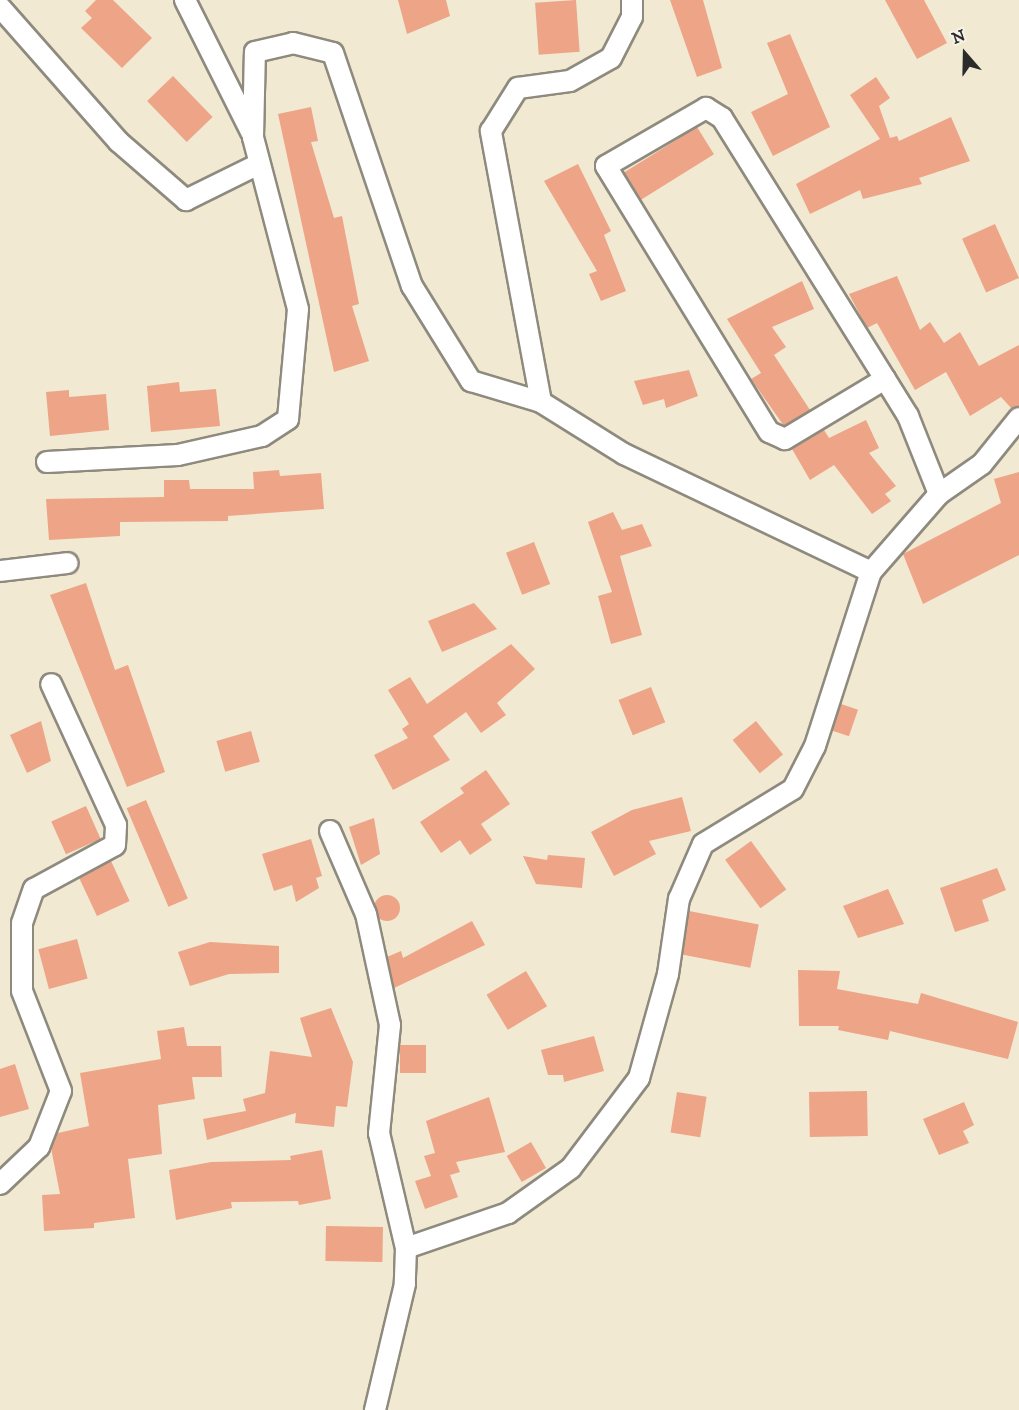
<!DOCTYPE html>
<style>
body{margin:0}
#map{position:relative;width:1019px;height:1410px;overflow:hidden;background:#f1e9d2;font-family:"IM FELL DW Pica",serif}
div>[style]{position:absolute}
.building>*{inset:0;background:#eda487;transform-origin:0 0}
.round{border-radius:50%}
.roads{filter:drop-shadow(2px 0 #8e8a7e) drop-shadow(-2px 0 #8e8a7e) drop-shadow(0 2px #8e8a7e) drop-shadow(0 -2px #8e8a7e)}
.street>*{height:20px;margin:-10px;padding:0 10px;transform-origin:10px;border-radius:10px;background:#fff}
span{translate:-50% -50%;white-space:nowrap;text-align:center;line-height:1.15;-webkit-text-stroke:5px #f7f3e8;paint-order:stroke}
.north{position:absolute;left:935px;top:24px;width:60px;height:60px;-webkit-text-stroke:4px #f7f3e8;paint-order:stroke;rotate:340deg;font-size:16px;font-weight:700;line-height:24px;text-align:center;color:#2b2b2b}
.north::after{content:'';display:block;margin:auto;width:21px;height:27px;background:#2b2b2b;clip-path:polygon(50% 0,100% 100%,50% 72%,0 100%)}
</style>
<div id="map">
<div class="building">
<div style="clip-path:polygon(96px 0,113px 0,152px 38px,122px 68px,81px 28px,92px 18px,85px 11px)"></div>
<div style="clip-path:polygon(398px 0,446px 0,450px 16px,407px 34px)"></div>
<div style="left:576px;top:0;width:52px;height:41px;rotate:86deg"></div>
<div style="clip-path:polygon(670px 0,703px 0,722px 68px,697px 77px)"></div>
<div style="clip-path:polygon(885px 0,924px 0,947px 43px,917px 59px)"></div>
<div style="clip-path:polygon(790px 34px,830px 127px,773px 156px,751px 112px,788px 94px,767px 43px)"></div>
<div style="left:173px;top:76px;width:57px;height:36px;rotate:46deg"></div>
<div style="clip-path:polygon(876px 77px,890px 98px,879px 106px,890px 138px,897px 136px,899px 141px,951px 117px,970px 161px,919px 178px,922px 184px,863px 199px,860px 190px,810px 214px,796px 184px,880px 139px,850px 95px)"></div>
<div style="clip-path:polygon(311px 107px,318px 141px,311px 142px,334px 218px,342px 216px,359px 304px,352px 306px,369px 361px,334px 372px,278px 114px)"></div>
<div style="left:697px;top:127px;width:32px;height:86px;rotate:58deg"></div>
<div style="clip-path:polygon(578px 164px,611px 231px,604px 235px,626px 291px,601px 301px,589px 274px,597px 271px,544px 181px)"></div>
<div style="left:995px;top:224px;width:59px;height:36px;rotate:66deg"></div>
<div style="clip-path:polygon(897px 276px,920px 330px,930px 322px,944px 343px,960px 332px,979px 366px,1019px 345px,1019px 406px,1012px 409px,1001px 397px,970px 416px,946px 372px,915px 390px,877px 323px,867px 328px,849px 294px)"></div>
<div style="clip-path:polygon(802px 281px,814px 309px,772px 327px,786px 347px,774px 355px,810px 410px,784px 426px,751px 379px,761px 373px,727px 319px)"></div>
<div style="clip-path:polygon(689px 370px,698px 396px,666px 408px,664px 399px,643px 405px,634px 381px)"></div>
<div style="clip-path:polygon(179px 382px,180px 392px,216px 389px,220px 426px,151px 432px,147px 386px)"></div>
<div style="clip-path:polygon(69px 390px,69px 397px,106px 394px,109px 430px,50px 436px,46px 392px)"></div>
<div style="clip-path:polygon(866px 420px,879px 448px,869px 453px,896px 486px,885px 494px,891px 501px,872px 514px,834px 465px,810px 480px,792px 449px,824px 430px,829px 438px)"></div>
<div style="clip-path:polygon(279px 470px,280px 476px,321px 473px,324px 509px,228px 516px,228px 521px,120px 522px,120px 536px,49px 540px,46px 499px,164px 497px,164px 480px,189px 480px,190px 489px,254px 489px,253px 472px)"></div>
<div style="clip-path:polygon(1019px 472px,1019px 555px,923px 604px,903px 554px,1001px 503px,994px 479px)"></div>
<div style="clip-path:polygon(613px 512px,622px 530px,642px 524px,652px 546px,620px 556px,642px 635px,611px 644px,598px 596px,612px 592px,588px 522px)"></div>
<div style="left:534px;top:542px;width:45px;height:30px;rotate:69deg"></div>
<div style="clip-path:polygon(86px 583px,115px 670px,128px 665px,165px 772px,127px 787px,50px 595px)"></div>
<div style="clip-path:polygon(474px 603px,497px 629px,442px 652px,428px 621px)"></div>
<div style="clip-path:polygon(511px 644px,535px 669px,497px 703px,506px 715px,481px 733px,466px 712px,433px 736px,450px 760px,393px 790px,374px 755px,408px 738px,402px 729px,409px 724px,388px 690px,410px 677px,427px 704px)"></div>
<div style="left:651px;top:687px;width:38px;height:35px;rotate:68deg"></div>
<div style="left:841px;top:704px;width:18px;height:28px;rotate:19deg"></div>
<div style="clip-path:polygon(41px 721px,51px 761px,27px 773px,10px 735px)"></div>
<div style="left:756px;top:721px;width:43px;height:30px;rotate:51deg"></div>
<div style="left:251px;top:731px;width:32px;height:36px;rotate:74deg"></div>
<div style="clip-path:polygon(486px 770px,510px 804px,481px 824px,492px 840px,470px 855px,460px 840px,441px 853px,420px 822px,464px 793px,460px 788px)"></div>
<div style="clip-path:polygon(682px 797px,691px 831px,649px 841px,656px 854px,614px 876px,591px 832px,632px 810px)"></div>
<div style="left:146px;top:800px;width:107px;height:21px;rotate:67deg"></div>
<div style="left:86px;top:806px;width:36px;height:38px;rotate:66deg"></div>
<div style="clip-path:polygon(374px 818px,380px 854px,361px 865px,349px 827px)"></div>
<div style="clip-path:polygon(311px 839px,322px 876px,316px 878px,319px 888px,296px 902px,292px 885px,274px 891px,262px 854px)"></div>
<div style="left:751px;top:841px;width:60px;height:32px;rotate:54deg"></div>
<div style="clip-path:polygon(548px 855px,585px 858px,582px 888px,536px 884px,523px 856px,547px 860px)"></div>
<div style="left:111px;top:861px;width:44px;height:36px;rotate:65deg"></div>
<div style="clip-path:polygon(997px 868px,1006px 890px,982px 900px,989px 921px,955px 932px,940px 888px)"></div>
<div style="clip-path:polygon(888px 889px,904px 924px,858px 938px,843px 906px)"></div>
<div class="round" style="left:374px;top:895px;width:26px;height:26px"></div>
<div style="left:689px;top:911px;width:71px;height:44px;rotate:11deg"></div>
<div style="clip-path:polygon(472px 921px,485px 945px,394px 988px,387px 957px,401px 951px,403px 958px)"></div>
<div style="left:77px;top:939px;width:41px;height:40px;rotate:75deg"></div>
<div style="clip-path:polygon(210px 942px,279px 946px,279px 973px,229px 974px,190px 986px,178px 952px)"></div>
<div style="clip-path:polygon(798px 970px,840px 971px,837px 989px,918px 1004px,921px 993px,1018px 1022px,1008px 1059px,890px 1031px,888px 1040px,838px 1030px,839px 1026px,799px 1026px)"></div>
<div style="left:526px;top:971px;width:41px;height:46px;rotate:59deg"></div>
<div style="clip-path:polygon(331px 1008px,353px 1062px,347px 1107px,336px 1106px,334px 1127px,295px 1123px,296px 1113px,207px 1140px,203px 1119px,246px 1111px,243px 1099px,265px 1093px,270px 1051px,312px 1057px,300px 1018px)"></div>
<div style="clip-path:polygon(184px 1027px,187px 1046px,221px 1046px,222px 1077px,192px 1077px,195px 1099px,158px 1105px,162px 1154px,128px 1159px,135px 1218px,94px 1223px,94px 1228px,44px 1231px,42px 1195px,60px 1194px,51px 1148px,58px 1133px,89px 1126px,80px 1073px,161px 1059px,157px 1031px)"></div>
<div style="clip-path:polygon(594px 1036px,604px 1071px,564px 1082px,563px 1075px,548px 1075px,541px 1050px)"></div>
<div style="left:400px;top:1045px;width:26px;height:28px"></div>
<div style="clip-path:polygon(15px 1064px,29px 1109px,0 1117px,0 1069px)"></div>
<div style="left:867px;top:1091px;width:45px;height:58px;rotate:89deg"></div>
<div style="left:677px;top:1092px;width:30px;height:41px;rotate:9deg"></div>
<div style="clip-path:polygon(489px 1097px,505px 1152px,456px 1162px,460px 1172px,450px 1175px,458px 1197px,425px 1209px,415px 1181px,431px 1176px,424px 1156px,435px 1153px,426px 1121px)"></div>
<div style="clip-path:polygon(964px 1102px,974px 1125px,963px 1131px,969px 1143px,939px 1155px,923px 1119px)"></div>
<div style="left:531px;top:1142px;width:30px;height:28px;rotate:60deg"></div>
<div style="clip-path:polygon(322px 1150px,331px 1199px,299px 1205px,298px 1201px,231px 1202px,232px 1208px,176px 1220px,169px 1170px,211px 1162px,291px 1160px,290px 1156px)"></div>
<div style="left:326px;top:1226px;width:57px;height:35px;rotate:1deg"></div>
</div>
<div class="roads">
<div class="street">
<div style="left:185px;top:0;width:148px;rotate:63.4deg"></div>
<div style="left:0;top:7px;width:180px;rotate:48.6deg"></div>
<div style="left:119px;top:142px;width:89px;rotate:40.9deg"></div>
<div style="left:186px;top:200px;width:81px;rotate:-26.3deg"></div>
<div style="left:706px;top:108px;width:19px;rotate:32deg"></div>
<div style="left:722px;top:118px;width:308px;rotate:58deg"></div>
<div style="left:885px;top:379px;width:117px;rotate:149deg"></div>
<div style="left:785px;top:439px;width:17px;rotate:-156deg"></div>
<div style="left:769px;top:432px;width:312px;rotate:-121.5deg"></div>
<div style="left:606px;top:166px;width:116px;rotate:-30.1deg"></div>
<div style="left:885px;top:379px;width:44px;rotate:58.1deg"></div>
<div style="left:908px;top:416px;width:84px;rotate:68.3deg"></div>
<div style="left:541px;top:402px;width:276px;rotate:-100.5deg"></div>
<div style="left:491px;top:131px;width:51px;rotate:-57.9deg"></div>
<div style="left:518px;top:88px;width:52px;rotate:-7.7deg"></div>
<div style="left:570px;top:81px;width:47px;rotate:-29.3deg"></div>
<div style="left:611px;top:58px;width:46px;rotate:-62.9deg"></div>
<div style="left:632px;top:17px;width:17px;rotate:-90deg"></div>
<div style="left:47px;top:462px;width:131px;rotate:-3.1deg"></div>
<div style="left:178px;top:455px;width:86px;rotate:-12.7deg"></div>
<div style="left:262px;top:436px;width:31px;rotate:-33deg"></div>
<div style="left:288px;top:419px;width:110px;rotate:-84.8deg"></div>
<div style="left:298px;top:309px;width:178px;rotate:-104.7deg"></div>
<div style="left:253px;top:137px;width:85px;rotate:-88.7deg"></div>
<div style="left:255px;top:52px;width:39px;rotate:-13deg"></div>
<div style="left:293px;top:43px;width:41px;rotate:14deg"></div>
<div style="left:333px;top:53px;width:246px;rotate:71.3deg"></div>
<div style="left:412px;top:286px;width:112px;rotate:58.2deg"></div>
<div style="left:471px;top:381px;width:73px;rotate:16.7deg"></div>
<div style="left:541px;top:402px;width:98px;rotate:32.1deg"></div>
<div style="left:624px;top:454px;width:274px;rotate:25.5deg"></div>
<div style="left:871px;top:572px;width:103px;rotate:-48.9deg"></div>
<div style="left:939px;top:494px;width:52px;rotate:-34.9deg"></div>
<div style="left:982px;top:464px;width:59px;rotate:-51.2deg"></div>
<div style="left:0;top:571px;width:68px;rotate:-6.7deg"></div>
<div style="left:330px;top:831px;width:90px;rotate:66.6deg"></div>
<div style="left:366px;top:914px;width:114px;rotate:77.8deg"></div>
<div style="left:390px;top:1025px;width:109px;rotate:95.8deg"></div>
<div style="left:379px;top:1133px;width:118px;rotate:76.8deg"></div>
<div style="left:406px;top:1248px;width:36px;rotate:92deg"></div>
<div style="left:405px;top:1284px;width:130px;rotate:103.4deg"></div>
<div style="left:0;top:1184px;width:54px;rotate:-43.5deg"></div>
<div style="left:39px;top:1147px;width:60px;rotate:-68.6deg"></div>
<div style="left:61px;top:1091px;width:107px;rotate:-111.3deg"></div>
<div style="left:22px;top:991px;width:68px;rotate:-90deg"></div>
<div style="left:22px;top:923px;width:36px;rotate:-71deg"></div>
<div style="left:34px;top:889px;width:92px;rotate:-28.5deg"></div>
<div style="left:115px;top:845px;width:20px;rotate:-87deg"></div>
<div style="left:116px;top:825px;width:155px;rotate:-114.7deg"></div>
<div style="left:406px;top:1248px;width:108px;rotate:-18.9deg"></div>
<div style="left:508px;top:1213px;width:77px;rotate:-35.5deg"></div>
<div style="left:571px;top:1168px;width:113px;rotate:-52.9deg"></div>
<div style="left:639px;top:1078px;width:108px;rotate:-74.4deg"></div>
<div style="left:668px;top:974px;width:76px;rotate:-81.7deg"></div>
<div style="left:679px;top:899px;width:60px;rotate:-66.4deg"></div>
<div style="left:703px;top:844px;width:105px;rotate:-31.4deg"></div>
<div style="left:793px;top:789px;width:48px;rotate:-62.9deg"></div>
<div style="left:815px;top:746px;width:183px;rotate:-72.2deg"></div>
</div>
</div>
<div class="north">N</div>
</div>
